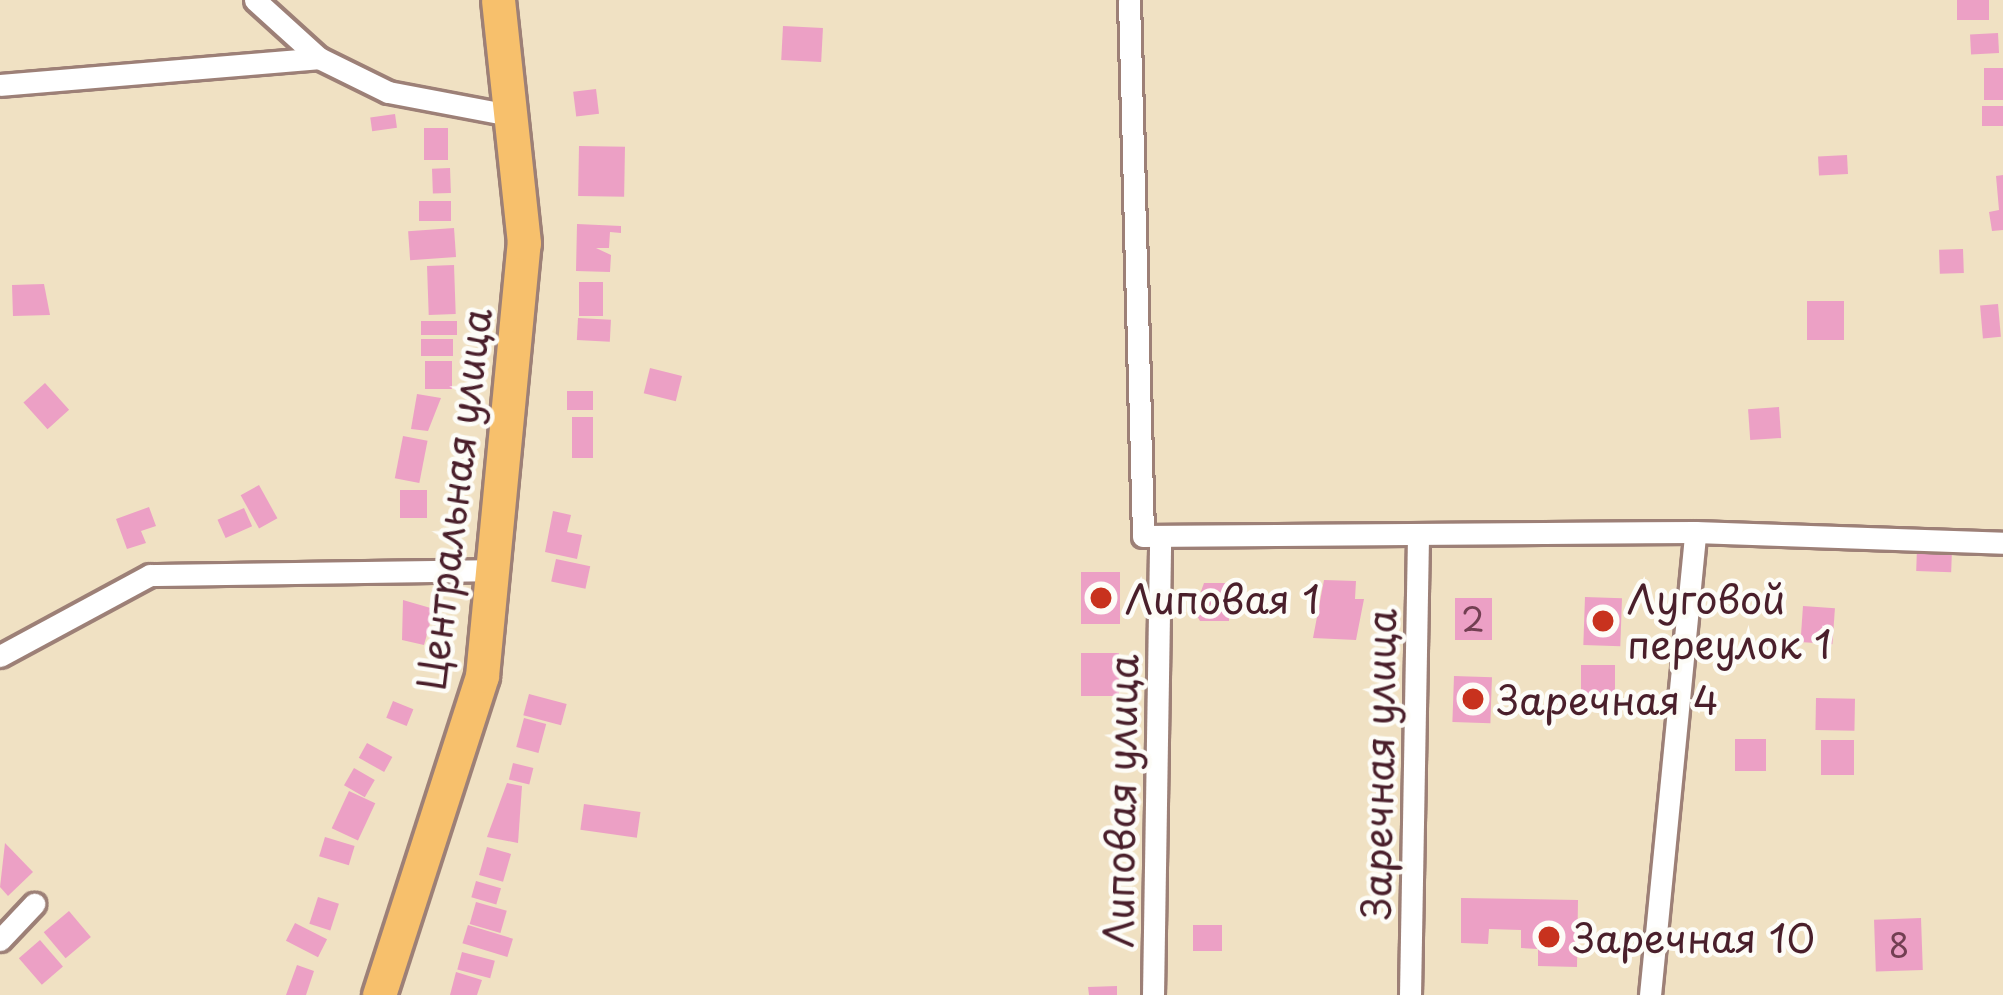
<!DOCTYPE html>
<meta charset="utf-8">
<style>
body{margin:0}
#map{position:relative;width:2003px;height:995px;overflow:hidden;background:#f0e1c3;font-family:"Playpen Sans",sans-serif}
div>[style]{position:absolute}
.building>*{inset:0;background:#eca0c5;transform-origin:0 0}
.roads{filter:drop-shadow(3px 0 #9d8077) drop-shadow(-3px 0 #9d8077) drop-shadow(0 3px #9d8077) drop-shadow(0 -3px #9d8077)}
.minor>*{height:21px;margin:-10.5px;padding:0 10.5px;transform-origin:10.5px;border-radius:10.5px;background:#fff}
.primary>*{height:33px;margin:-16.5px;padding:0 16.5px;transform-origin:16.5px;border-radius:16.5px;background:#f7c06c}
.dots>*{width:33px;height:33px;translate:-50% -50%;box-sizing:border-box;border:6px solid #fdfcf7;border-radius:50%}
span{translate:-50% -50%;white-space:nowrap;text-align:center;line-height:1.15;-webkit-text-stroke:9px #fdfcf7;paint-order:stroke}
.number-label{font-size:33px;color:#723f52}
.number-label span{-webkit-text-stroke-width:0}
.street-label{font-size:39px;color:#4a1f2b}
.poi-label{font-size:39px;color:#4a1f2b}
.left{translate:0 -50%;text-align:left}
</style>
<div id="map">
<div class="building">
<div style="left:1957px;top:0;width:32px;height:20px"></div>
<div style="left:783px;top:26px;width:40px;height:34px;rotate:3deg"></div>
<div style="left:1998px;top:33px;width:20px;height:28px;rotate:87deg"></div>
<div style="left:1984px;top:68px;width:19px;height:32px"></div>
<div style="left:596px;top:89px;width:25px;height:23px;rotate:83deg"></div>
<div style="left:2003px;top:106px;width:20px;height:21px;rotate:90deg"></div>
<div style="left:395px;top:114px;width:14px;height:25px;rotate:82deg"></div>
<div style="left:448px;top:128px;width:32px;height:24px;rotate:90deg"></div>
<div style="left:579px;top:146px;width:46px;height:50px;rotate:1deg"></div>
<div style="left:1847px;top:155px;width:19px;height:29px;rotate:87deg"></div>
<div style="left:450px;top:168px;width:25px;height:18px;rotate:88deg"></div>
<div style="clip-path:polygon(2003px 175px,2003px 230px,1992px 231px,1989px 212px,1999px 210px,1996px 176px)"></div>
<div style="left:419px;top:201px;width:32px;height:20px"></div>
<div style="clip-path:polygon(577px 224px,621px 226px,621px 233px,610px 232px,609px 248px,596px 248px,611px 255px,610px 272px,576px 271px)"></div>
<div style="left:454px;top:228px;width:29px;height:46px;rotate:86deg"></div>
<div style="left:1963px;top:249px;width:24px;height:24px;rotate:88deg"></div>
<div style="left:454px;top:265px;width:49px;height:27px;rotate:88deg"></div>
<div style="left:579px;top:282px;width:24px;height:34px"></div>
<div style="clip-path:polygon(44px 284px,50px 315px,13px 316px,12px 285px)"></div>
<div style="left:1807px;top:301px;width:37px;height:39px"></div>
<div style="left:1998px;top:304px;width:33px;height:18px;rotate:85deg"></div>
<div style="left:578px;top:318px;width:33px;height:22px;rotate:3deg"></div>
<div style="left:457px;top:321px;width:14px;height:36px;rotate:90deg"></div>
<div style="left:421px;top:339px;width:32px;height:17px"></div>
<div style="left:425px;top:361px;width:27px;height:28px"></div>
<div style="left:650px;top:368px;width:33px;height:26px;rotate:14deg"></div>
<div style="left:45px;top:383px;width:36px;height:29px;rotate:48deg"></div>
<div style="left:567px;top:391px;width:26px;height:19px"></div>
<div style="clip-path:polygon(417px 394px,441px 398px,428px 431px,411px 429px)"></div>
<div style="left:1779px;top:407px;width:31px;height:31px;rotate:86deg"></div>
<div style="left:572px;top:417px;width:21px;height:41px"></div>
<div style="left:403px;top:436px;width:25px;height:43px;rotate:11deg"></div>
<div style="left:259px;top:485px;width:38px;height:21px;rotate:61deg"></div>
<div style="left:427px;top:490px;width:28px;height:27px;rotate:90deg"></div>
<div style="clip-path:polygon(149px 507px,156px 526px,141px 531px,146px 543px,127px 549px,116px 519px)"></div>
<div style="left:244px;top:508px;width:20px;height:29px;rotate:66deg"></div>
<div style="clip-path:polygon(553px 511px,571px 515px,567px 532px,582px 535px,577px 559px,545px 552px)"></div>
<div style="left:1917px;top:548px;width:35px;height:23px;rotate:2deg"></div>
<div style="left:556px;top:559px;width:35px;height:23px;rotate:12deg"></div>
<div style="left:1081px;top:572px;width:39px;height:52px"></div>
<div style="clip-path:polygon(1324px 580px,1356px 581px,1355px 599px,1364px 599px,1356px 640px,1313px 638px)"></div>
<div style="clip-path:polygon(1204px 583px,1230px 583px,1229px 621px,1200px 621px,1194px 611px)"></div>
<div style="left:1585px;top:597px;width:37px;height:48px;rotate:2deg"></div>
<div style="left:1455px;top:598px;width:37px;height:42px"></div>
<div style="clip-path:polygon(403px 600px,434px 609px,424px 645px,402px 640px)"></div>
<div style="left:1803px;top:606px;width:32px;height:36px;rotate:4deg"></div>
<div style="left:1081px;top:653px;width:38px;height:43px"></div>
<div style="left:1581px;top:665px;width:34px;height:37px"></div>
<div style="left:1454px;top:676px;width:38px;height:46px;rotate:2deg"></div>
<div style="left:529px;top:694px;width:39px;height:22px;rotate:15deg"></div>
<div style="left:1816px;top:698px;width:39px;height:32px;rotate:1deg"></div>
<div style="left:393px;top:701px;width:22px;height:18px;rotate:22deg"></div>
<div style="left:524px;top:718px;width:23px;height:30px;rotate:15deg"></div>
<div style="left:1735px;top:739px;width:31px;height:32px"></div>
<div style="left:1821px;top:740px;width:33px;height:35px"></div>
<div style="left:367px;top:743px;width:29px;height:17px;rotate:29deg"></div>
<div style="left:513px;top:763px;width:21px;height:17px;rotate:14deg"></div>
<div style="left:354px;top:768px;width:24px;height:20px;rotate:30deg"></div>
<div style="clip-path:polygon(507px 783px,522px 786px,518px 843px,487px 837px)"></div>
<div style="left:349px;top:791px;width:29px;height:41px;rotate:25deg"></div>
<div style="left:584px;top:804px;width:57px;height:26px;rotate:8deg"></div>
<div style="left:325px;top:837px;width:31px;height:20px;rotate:17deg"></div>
<div style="clip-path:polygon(5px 843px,33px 872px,8px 896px,0 887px)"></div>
<div style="left:487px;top:847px;width:25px;height:29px;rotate:16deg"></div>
<div style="left:476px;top:881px;width:26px;height:17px;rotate:16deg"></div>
<div style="left:318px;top:897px;width:22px;height:28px;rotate:18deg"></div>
<div style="clip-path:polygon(1461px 898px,1578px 900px,1577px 967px,1538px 966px,1538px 949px,1521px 948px,1521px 930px,1489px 929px,1488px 944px,1461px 943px)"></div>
<div style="left:476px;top:902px;width:32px;height:23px;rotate:16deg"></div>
<div style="left:69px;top:911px;width:34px;height:33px;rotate:50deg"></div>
<div style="left:1921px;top:918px;width:52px;height:47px;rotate:88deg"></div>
<div style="left:295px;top:923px;width:36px;height:20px;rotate:27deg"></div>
<div style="left:468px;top:925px;width:47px;height:19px;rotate:17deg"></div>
<div style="left:1193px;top:925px;width:29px;height:26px"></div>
<div style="left:40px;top:940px;width:35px;height:28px;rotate:49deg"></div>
<div style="left:462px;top:952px;width:34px;height:18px;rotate:15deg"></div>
<div style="clip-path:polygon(297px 965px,314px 971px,306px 995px,286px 995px)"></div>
<div style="clip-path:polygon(456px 972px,482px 980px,477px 995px,450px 995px)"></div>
<div style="clip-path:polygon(1117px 986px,1117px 995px,1089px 995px,1088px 987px)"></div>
</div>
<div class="roads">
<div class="minor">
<div style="left:255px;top:0;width:86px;rotate:42.2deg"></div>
<div style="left:319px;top:58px;width:77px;rotate:26.2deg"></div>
<div style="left:388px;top:92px;width:124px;rotate:10.7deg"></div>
<div style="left:1129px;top:0;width:536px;rotate:88.5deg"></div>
<div style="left:1143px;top:536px;width:552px;rotate:-0.42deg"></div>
<div style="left:1695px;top:532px;width:308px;rotate:2deg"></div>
<div style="left:0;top:85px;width:320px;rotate:-4.8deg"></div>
<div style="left:0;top:656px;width:170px;rotate:-28.4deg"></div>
<div style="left:150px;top:575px;width:342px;rotate:-0.8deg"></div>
<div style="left:0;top:940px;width:50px;rotate:-46.6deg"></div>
<div style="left:1153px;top:995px;width:459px;rotate:-89.1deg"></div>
<div style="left:1410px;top:995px;width:461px;rotate:-89deg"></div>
<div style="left:1650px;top:995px;width:465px;rotate:-84.4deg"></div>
</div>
<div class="primary">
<div style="left:379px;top:995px;width:335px;rotate:-72.1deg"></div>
<div style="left:482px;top:676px;width:435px;rotate:-84.5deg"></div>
<div style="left:524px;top:243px;width:244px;rotate:-96.1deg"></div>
</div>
</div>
<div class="dots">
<div style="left:1101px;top:598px;background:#c8321e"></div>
<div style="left:1603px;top:621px;background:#c8321e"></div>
<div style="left:1473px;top:699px;background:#c8321e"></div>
<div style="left:1549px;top:937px;background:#c8321e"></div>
</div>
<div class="number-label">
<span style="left:1473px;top:619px">2</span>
<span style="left:1899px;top:945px">8</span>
</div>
<div class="street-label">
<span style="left:453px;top:499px;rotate:-83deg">Центральная улица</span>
<span style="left:1378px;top:764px;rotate:-89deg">Заречная улица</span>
<span style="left:1120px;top:801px;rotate:-89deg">Липовая улица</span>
</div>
<div class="poi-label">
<span class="left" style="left:1125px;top:598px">Липовая 1</span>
<span class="left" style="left:1627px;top:621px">Луговой<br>переулок 1</span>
<span class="left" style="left:1497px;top:699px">Заречная 4</span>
<span class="left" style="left:1573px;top:937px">Заречная 10</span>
</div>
</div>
